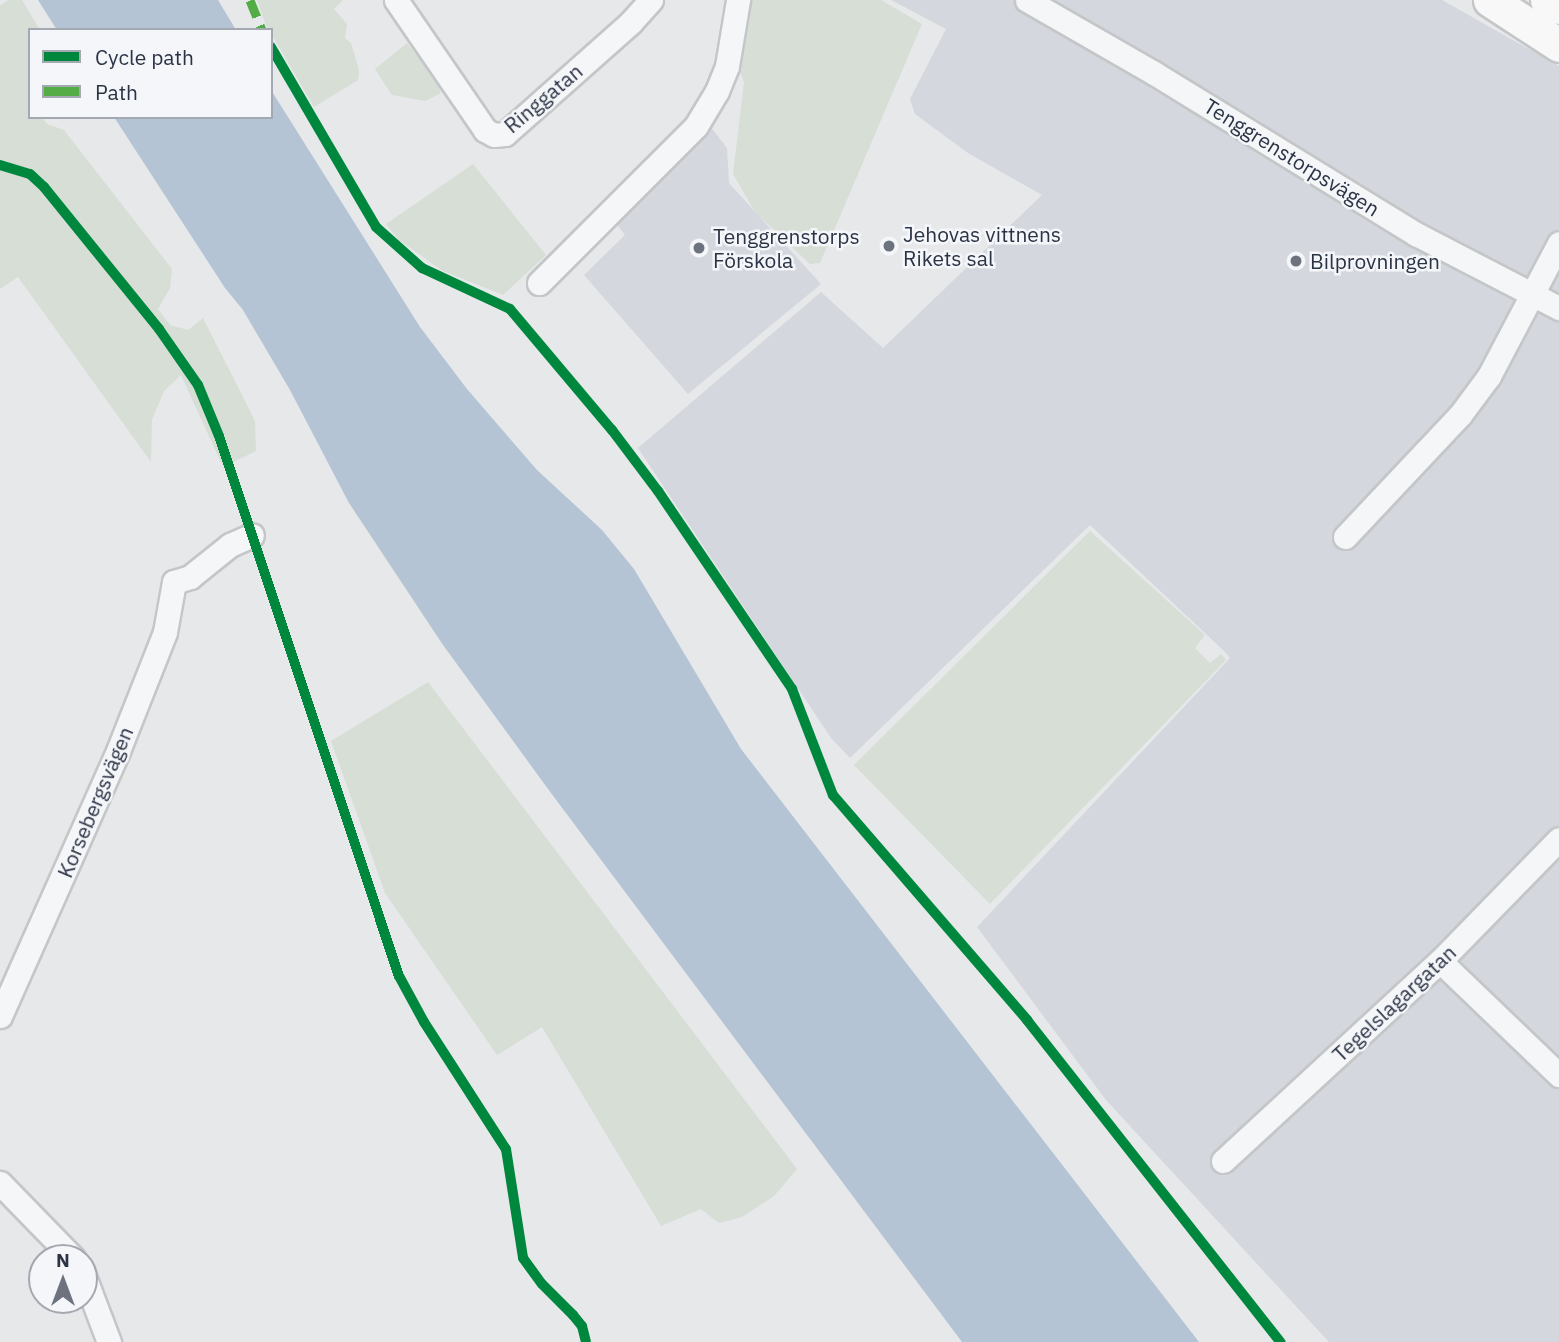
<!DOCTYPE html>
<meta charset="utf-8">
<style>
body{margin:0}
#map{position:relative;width:1559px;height:1342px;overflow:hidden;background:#e6e8ea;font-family:"IBM Plex Sans",sans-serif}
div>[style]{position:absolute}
.built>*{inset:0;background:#d4d7dd}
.green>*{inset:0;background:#d6ded6}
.water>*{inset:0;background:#b4c4d5}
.roads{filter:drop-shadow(2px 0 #c4c6c8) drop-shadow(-2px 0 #c4c6c8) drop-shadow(0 2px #c4c6c8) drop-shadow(0 -2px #c4c6c8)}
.street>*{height:23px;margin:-11.5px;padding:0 11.5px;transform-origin:11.5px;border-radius:11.5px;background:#f5f6f7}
.secondary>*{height:33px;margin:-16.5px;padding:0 16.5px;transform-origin:16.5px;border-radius:16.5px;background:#f8f8f8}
.quiet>*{height:9px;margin-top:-4.5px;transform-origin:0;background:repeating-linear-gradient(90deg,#54ac47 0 18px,transparent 0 27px)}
.cycleway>*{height:10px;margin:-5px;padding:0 5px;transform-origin:5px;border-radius:5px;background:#00873e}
.dots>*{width:19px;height:19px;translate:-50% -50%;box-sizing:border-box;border:4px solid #f4f6f9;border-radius:50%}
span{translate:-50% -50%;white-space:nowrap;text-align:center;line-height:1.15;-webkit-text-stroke:5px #f4f6f9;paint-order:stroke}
.street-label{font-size:21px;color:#2b3445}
.poi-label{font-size:21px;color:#2b3445}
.left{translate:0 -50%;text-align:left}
.legend{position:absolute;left:28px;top:28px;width:245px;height:91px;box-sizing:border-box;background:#f4f6f9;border:2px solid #a4a8b1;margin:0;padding:9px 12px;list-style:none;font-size:21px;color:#2b3445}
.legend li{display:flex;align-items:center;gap:14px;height:35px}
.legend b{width:35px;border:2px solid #a4a8b1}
.north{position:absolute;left:28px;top:1244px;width:70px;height:70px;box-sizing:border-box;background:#f4f6f9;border:2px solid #a4a8b1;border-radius:50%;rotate:0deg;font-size:19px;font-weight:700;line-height:28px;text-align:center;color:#2b3445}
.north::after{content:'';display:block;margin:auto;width:24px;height:32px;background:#6c737f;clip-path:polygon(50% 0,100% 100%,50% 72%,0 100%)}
</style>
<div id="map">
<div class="built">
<div style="clip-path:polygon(891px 0,1442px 0,1559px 66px,1559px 1342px,1329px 1342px,1106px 1100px,977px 927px,1230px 658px,1224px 651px,1090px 525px,850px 758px,831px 738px,638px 448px,821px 292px,883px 348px,1042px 195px,968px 153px,915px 114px,910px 99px,946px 29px)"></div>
<div style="clip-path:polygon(710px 126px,727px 148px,729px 183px,821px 284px,688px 394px,584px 275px,625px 235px,615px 222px,683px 150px)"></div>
</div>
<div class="green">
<div style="clip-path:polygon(8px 0,22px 0,40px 30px,30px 30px,30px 117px,42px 117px,47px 124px,64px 130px,172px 269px,170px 288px,158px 309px,170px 325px,188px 330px,203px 318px,255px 421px,256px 451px,223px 467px,181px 375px,164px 391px,152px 420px,151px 462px,18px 277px,0 289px,0 6px)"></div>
<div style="clip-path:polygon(257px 0,343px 0,334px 9px,347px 24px,345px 38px,351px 43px,359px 70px,358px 80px,314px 107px,265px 23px)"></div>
<div style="clip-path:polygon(746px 0,881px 0,922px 24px,820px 263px,810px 264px,755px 212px,733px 174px,744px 82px,739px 68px)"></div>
<div style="clip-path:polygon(407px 43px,435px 77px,441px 93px,425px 101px,392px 95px,375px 69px)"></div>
<div style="clip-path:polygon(473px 164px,546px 255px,503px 295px,443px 271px,399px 240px,386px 224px)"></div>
<div style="clip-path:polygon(1090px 531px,1205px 635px,1195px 648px,1210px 663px,1221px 654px,1226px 660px,990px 904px,854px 765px)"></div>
<div style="clip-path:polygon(428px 682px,797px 1169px,774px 1196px,742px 1217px,719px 1223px,701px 1209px,661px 1226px,542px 1027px,497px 1055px,385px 893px,331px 741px)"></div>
</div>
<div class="water">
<div style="clip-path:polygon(38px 0,218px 0,236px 30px,57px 30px)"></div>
<div style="clip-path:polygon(271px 90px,420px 327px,467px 389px,537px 470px,602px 530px,634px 569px,741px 749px,1199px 1342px,962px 1342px,551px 793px,443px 645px,349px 503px,290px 390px,243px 310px,225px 288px,114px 117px,271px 117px)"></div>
</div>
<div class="roads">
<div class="street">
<div style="left:396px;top:0;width:158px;rotate:55.6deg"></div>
<div style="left:485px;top:130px;width:10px;rotate:29deg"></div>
<div style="left:494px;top:135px;width:11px;rotate:-5deg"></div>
<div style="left:505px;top:134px;width:169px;rotate:-41.6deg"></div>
<div style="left:631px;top:22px;width:30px;rotate:-48deg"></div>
<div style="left:1027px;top:0;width:146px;rotate:29.9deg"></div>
<div style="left:1154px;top:73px;width:308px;rotate:31.6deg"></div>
<div style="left:1416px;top:234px;width:161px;rotate:27.4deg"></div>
<div style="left:539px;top:283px;width:222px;rotate:-45deg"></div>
<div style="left:696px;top:126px;width:41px;rotate:-59deg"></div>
<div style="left:717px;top:91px;width:27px;rotate:-68deg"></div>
<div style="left:727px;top:66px;width:67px;rotate:-80.5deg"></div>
<div style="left:1345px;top:537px;width:168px;rotate:-46.7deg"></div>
<div style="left:1460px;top:415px;width:49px;rotate:-53.4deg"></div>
<div style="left:1489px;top:376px;width:150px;rotate:-62.2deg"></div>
<div style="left:1440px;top:961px;width:165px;rotate:43.8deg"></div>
<div style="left:0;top:1016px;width:290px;rotate:-66deg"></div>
<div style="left:118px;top:751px;width:128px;rotate:-68.4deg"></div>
<div style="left:165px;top:632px;width:51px;rotate:-79.8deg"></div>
<div style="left:174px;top:582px;width:17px;rotate:-17deg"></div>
<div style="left:190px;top:577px;width:51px;rotate:-38.7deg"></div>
<div style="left:230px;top:545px;width:24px;rotate:-24deg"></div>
<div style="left:1223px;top:1161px;width:295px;rotate:-42.7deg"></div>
<div style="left:1440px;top:961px;width:170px;rotate:-45.7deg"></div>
<div style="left:0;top:1183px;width:105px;rotate:45.8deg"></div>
<div style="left:84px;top:1276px;width:71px;rotate:69.3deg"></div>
</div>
<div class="secondary">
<div style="left:1490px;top:0;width:82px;rotate:33.1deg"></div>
<div style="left:1547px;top:0;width:14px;rotate:30deg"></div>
</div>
</div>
<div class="quiet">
<div style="left:250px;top:0;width:32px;rotate:68deg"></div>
</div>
<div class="cycleway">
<div style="left:271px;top:47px;width:208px;rotate:59.7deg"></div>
<div style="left:376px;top:227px;width:62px;rotate:41.7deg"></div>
<div style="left:422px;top:268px;width:97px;rotate:25deg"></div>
<div style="left:510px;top:309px;width:158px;rotate:49.9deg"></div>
<div style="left:612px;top:430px;width:76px;rotate:53deg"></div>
<div style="left:658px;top:491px;width:239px;rotate:55.9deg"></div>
<div style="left:792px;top:689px;width:114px;rotate:68.9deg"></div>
<div style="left:833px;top:795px;width:297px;rotate:49.2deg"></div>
<div style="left:1027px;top:1020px;width:410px;rotate:51.8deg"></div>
<div style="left:0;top:165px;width:31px;rotate:17deg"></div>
<div style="left:30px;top:174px;width:19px;rotate:43deg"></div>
<div style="left:44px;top:187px;width:183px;rotate:51deg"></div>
<div style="left:159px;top:329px;width:68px;rotate:55.1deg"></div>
<div style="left:198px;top:385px;width:55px;rotate:67.6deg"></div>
<div style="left:219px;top:436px;width:569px;rotate:71.57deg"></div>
<div style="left:399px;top:976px;width:52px;rotate:61.5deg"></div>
<div style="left:424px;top:1022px;width:151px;rotate:57.2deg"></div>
<div style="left:506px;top:1149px;width:110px;rotate:81.1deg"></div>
<div style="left:523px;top:1258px;width:32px;rotate:54deg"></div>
<div style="left:542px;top:1284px;width:44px;rotate:45deg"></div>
<div style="left:573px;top:1315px;width:14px;rotate:51deg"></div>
<div style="left:582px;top:1326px;width:16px;rotate:76deg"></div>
</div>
<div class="dots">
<div style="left:889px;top:246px;background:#6c737f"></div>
<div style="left:699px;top:248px;background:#6c737f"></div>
<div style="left:1296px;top:261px;background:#6c737f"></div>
</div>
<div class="street-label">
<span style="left:543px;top:98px;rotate:-40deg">Ringgatan</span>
<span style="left:1292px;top:157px;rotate:32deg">Tenggrenstorpsvägen</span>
<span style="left:95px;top:802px;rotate:-67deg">Korsebergsvägen</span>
<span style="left:1394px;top:1003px;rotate:-43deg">Tegelslagargatan</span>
</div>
<div class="poi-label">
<span class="left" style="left:903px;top:246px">Jehovas vittnens<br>Rikets sal</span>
<span class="left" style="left:713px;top:248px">Tenggrenstorps<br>Förskola</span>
<span class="left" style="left:1310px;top:261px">Bilprovningen</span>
</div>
<ul class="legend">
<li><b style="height:9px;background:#00873e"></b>Cycle path</li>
<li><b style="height:9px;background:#54ac47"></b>Path</li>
</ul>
<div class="north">N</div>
</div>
